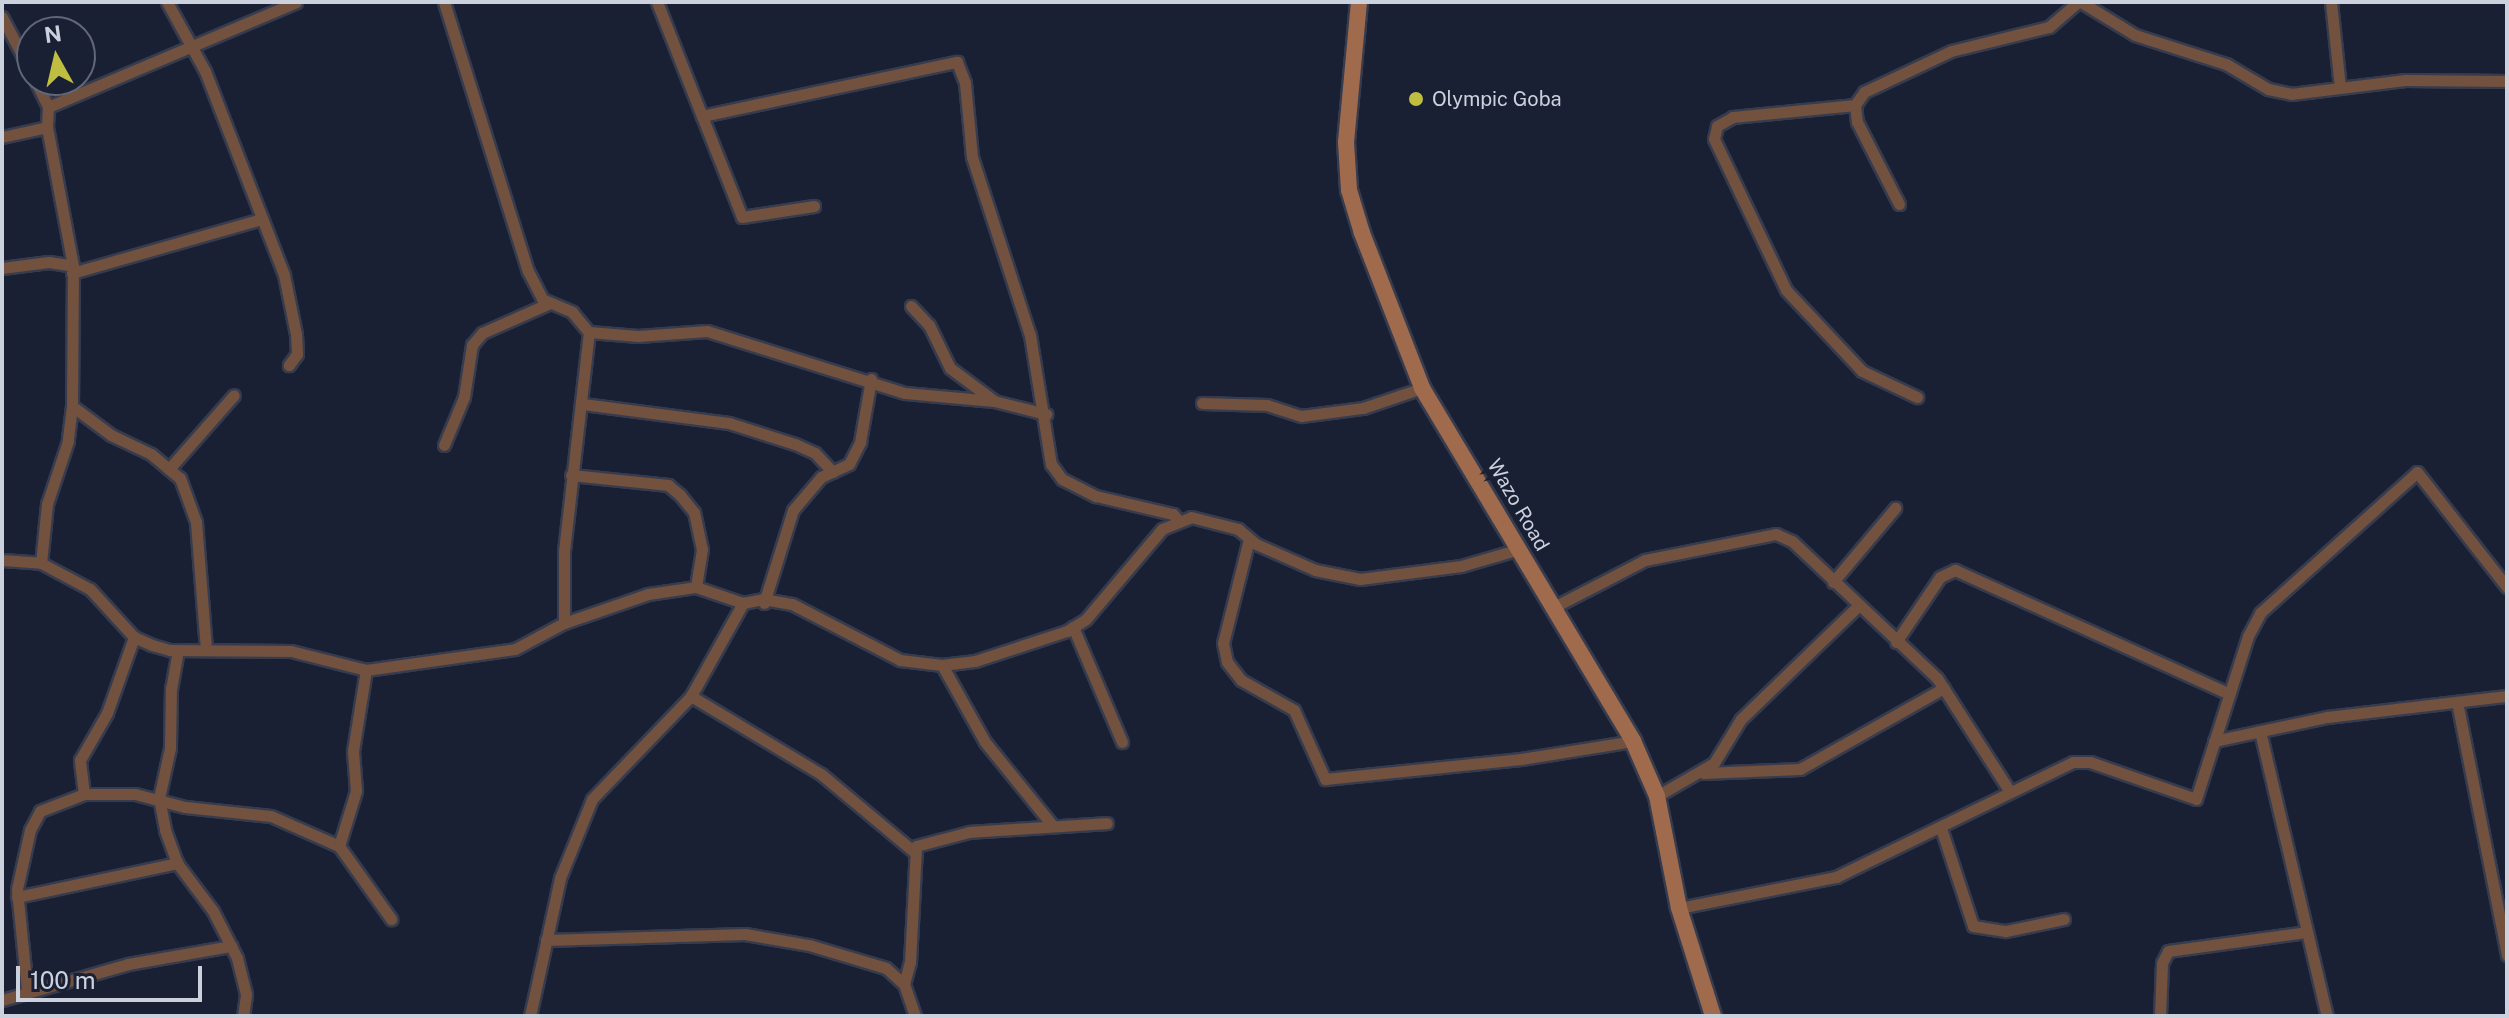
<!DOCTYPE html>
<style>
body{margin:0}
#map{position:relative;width:2509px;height:1018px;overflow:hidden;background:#192033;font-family:"Public Sans",sans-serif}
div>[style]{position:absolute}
.roads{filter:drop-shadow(2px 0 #363c4e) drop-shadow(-2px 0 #363c4e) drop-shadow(0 2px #363c4e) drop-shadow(0 -2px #363c4e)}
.street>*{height:11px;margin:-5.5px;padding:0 5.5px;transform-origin:5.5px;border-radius:5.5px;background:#72513f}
.secondary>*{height:16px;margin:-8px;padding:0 8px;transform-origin:8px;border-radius:8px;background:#a06b4d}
.dots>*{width:22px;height:22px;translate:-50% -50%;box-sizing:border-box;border:4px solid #192033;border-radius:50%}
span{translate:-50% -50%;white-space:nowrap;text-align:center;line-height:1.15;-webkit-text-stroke:8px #192033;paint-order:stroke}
.poi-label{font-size:20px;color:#ccd1de}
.left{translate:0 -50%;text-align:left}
.street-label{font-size:20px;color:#ccd1de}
.frame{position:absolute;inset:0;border:4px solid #ccd1de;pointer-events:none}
.north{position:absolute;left:16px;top:16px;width:80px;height:80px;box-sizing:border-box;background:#192033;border:2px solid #616777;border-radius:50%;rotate:352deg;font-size:22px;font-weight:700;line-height:32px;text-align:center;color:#ccd1de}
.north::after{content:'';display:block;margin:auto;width:28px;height:36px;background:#c0be40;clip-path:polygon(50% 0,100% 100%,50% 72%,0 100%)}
.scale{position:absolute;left:16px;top:966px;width:186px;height:36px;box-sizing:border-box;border:4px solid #ccd1de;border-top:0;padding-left:10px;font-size:24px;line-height:28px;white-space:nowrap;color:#ccd1de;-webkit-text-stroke:6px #192033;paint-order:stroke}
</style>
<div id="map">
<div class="roads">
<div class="street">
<div style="left:167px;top:2px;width:79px;rotate:61.2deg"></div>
<div style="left:205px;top:71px;width:219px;rotate:68.8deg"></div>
<div style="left:284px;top:275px;width:60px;rotate:78.5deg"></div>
<div style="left:296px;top:334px;width:20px;rotate:87deg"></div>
<div style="left:297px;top:354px;width:14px;rotate:126deg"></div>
<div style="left:444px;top:2px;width:282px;rotate:72.7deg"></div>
<div style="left:528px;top:271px;width:31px;rotate:63deg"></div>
<div style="left:542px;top:299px;width:33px;rotate:23deg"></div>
<div style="left:572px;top:312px;width:26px;rotate:50deg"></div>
<div style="left:589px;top:332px;width:49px;rotate:4.7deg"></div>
<div style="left:638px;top:336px;width:69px;rotate:-4.1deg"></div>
<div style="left:707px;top:331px;width:207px;rotate:17.4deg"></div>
<div style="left:905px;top:393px;width:89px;rotate:5.1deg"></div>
<div style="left:994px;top:401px;width:54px;rotate:14deg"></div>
<div style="left:657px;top:2px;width:123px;rotate:68.5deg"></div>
<div style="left:2081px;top:2px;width:63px;rotate:31.4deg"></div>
<div style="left:2135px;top:35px;width:96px;rotate:17.7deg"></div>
<div style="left:2226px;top:64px;width:49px;rotate:30.8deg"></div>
<div style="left:2268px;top:89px;width:24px;rotate:12deg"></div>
<div style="left:2291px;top:94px;width:115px;rotate:-7deg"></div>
<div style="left:2405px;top:80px;width:102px;rotate:0.6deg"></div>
<div style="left:2331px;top:2px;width:86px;rotate:84deg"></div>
<div style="left:2px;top:17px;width:64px;rotate:62.2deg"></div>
<div style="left:35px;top:80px;width:30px;rotate:64deg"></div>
<div style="left:48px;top:107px;width:20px;rotate:93deg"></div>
<div style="left:47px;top:127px;width:141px;rotate:79.4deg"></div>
<div style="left:73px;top:266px;width:140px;rotate:90.4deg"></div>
<div style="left:72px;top:406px;width:35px;rotate:97deg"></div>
<div style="left:68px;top:441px;width:66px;rotate:108.4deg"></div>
<div style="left:47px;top:504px;width:59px;rotate:95.8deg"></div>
<div style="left:1855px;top:105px;width:123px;rotate:174.4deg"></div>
<div style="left:1733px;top:117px;width:18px;rotate:151deg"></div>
<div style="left:1717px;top:126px;width:13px;rotate:103deg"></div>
<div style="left:1714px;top:139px;width:167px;rotate:64.5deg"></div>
<div style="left:1786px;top:290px;width:111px;rotate:46.8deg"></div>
<div style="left:1862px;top:371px;width:61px;rotate:25.3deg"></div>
<div style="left:48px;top:107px;width:269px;rotate:-22.9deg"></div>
<div style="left:2px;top:137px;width:46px;rotate:-12.5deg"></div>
<div style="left:1899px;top:204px;width:92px;rotate:-117.1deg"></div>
<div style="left:1857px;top:122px;width:17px;rotate:-97deg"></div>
<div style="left:1855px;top:105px;width:16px;rotate:-55deg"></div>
<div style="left:1864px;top:92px;width:96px;rotate:-25.2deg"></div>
<div style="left:1951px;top:51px;width:101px;rotate:-13.8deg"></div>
<div style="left:2049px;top:27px;width:38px;rotate:-41deg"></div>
<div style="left:814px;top:206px;width:73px;rotate:171.3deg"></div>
<div style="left:742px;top:217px;width:109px;rotate:-111.6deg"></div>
<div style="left:702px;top:116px;width:261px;rotate:-12deg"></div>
<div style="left:957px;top:62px;width:22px;rotate:69deg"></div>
<div style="left:965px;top:83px;width:74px;rotate:84.6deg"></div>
<div style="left:972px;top:157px;width:187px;rotate:72deg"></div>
<div style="left:1030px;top:335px;width:131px;rotate:80.8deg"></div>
<div style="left:1051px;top:464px;width:19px;rotate:54deg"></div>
<div style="left:1062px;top:479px;width:38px;rotate:27deg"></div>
<div style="left:1096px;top:496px;width:79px;rotate:13.2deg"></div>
<div style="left:1173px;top:514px;width:8px;rotate:50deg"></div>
<div style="left:2px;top:268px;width:47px;rotate:-7.3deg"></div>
<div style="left:49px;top:262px;width:24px;rotate:9deg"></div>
<div style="left:72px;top:273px;width:198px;rotate:-15.9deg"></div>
<div style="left:911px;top:306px;width:26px;rotate:47deg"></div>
<div style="left:929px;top:325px;width:48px;rotate:64deg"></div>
<div style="left:950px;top:368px;width:54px;rotate:36.7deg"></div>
<div style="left:1202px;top:403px;width:65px;rotate:1.8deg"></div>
<div style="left:1267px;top:405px;width:36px;rotate:18deg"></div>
<div style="left:1301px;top:416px;width:63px;rotate:-7.4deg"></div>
<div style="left:1363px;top:408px;width:62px;rotate:-18.7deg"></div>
<div style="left:583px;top:404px;width:147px;rotate:7.4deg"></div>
<div style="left:729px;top:423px;width:69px;rotate:17.7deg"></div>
<div style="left:795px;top:444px;width:22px;rotate:24deg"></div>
<div style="left:815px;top:453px;width:26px;rotate:47deg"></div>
<div style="left:72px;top:406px;width:49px;rotate:36.6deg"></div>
<div style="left:111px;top:435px;width:44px;rotate:25.4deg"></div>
<div style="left:151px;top:454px;width:38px;rotate:40deg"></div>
<div style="left:180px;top:478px;width:47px;rotate:70deg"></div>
<div style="left:196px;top:522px;width:128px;rotate:85.5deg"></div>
<div style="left:444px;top:445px;width:52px;rotate:-67.4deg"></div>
<div style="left:464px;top:397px;width:53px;rotate:-81.3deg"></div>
<div style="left:472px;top:345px;width:16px;rotate:-50deg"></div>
<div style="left:482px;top:333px;width:74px;rotate:-23.8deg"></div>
<div style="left:169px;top:469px;width:98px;rotate:-48.7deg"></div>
<div style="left:571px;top:475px;width:98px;rotate:5.9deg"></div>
<div style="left:668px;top:485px;width:16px;rotate:40deg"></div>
<div style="left:680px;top:495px;width:22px;rotate:51deg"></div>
<div style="left:694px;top:512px;width:38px;rotate:78deg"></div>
<div style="left:702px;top:549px;width:38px;rotate:99deg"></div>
<div style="left:1249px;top:539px;width:107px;rotate:104deg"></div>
<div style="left:1223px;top:643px;width:19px;rotate:78deg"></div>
<div style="left:1227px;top:662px;width:23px;rotate:52deg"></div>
<div style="left:1241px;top:680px;width:61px;rotate:29.5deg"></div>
<div style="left:1294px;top:710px;width:76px;rotate:65.8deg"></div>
<div style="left:1325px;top:779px;width:197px;rotate:-5.8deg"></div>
<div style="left:1521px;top:759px;width:113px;rotate:-9.1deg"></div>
<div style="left:2px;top:560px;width:39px;rotate:4deg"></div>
<div style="left:41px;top:563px;width:55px;rotate:28deg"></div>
<div style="left:90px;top:589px;width:65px;rotate:47.5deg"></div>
<div style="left:134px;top:637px;width:20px;rotate:24deg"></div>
<div style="left:152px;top:645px;width:19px;rotate:16deg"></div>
<div style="left:170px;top:650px;width:121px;rotate:0.5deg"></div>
<div style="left:291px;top:651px;width:77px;rotate:14.2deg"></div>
<div style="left:366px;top:670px;width:150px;rotate:-8deg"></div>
<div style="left:515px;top:649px;width:55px;rotate:-28deg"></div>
<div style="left:564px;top:623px;width:89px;rotate:-19deg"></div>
<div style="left:648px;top:594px;width:49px;rotate:-8.3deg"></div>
<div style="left:696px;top:587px;width:50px;rotate:18.8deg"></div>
<div style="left:743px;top:603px;width:20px;rotate:-11deg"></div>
<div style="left:763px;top:599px;width:29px;rotate:10deg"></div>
<div style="left:792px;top:604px;width:122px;rotate:27.4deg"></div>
<div style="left:900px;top:660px;width:42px;rotate:6.8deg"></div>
<div style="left:942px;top:665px;width:33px;rotate:-7deg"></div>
<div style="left:975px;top:661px;width:97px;rotate:-18.1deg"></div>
<div style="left:1067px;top:631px;width:22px;rotate:-32deg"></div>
<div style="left:1086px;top:619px;width:118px;rotate:-49.8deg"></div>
<div style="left:1162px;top:529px;width:31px;rotate:-22deg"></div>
<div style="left:1191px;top:517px;width:49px;rotate:14.3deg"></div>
<div style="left:1238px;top:529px;width:23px;rotate:40deg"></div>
<div style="left:1256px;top:544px;width:64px;rotate:23.8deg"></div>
<div style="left:1315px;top:570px;width:46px;rotate:11.3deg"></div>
<div style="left:1360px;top:579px;width:102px;rotate:-7.3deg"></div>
<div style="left:1461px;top:566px;width:61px;rotate:-16.1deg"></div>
<div style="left:1833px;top:582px;width:97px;rotate:-50deg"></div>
<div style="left:764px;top:603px;width:97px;rotate:-72.7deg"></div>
<div style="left:793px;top:510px;width:43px;rotate:-49.7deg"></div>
<div style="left:821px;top:477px;width:31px;rotate:-25deg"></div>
<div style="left:849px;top:464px;width:25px;rotate:-63deg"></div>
<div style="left:860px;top:442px;width:64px;rotate:-80.1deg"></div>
<div style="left:1554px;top:607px;width:102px;rotate:-27.3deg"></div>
<div style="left:1645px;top:560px;width:134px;rotate:-11.2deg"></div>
<div style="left:1776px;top:534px;width:17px;rotate:24deg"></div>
<div style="left:1792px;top:541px;width:199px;rotate:43.4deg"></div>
<div style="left:1937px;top:678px;width:133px;rotate:57.3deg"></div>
<div style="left:564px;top:623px;width:72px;rotate:-90deg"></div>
<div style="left:564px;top:551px;width:220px;rotate:-83.5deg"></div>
<div style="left:1073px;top:627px;width:125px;rotate:66.9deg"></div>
<div style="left:1896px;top:642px;width:78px;rotate:-55.9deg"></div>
<div style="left:1940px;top:577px;width:17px;rotate:-25deg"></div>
<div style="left:1955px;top:570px;width:301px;rotate:24.3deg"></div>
<div style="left:178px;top:650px;width:39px;rotate:100deg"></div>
<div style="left:171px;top:688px;width:60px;rotate:91deg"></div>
<div style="left:170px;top:748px;width:51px;rotate:102.4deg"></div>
<div style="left:159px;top:798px;width:33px;rotate:79deg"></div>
<div style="left:165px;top:830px;width:35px;rotate:70deg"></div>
<div style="left:177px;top:863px;width:60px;rotate:53.1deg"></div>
<div style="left:213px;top:911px;width:53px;rotate:62.9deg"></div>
<div style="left:237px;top:958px;width:38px;rotate:76deg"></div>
<div style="left:246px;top:995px;width:21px;rotate:98deg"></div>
<div style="left:942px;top:665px;width:88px;rotate:60.8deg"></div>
<div style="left:985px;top:742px;width:108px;rotate:51deg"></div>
<div style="left:691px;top:696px;width:152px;rotate:31deg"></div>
<div style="left:821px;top:774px;width:119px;rotate:39.9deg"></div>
<div style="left:2457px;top:702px;width:258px;rotate:78.8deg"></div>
<div style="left:2260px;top:731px;width:293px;rotate:76.8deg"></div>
<div style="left:2214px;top:741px;width:116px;rotate:-12deg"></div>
<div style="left:2327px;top:717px;width:181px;rotate:-6.7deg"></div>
<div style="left:1703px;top:773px;width:97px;rotate:-2.4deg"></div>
<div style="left:1800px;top:769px;width:165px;rotate:-29.4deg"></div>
<div style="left:84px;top:794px;width:34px;rotate:-97deg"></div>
<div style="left:80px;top:760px;width:54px;rotate:-60.1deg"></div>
<div style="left:107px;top:713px;width:81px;rotate:-70.4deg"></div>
<div style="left:1657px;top:796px;width:66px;rotate:-30.1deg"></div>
<div style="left:1714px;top:763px;width:52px;rotate:-58.5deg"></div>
<div style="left:1741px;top:719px;width:163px;rotate:-44deg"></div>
<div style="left:1941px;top:828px;width:103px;rotate:71.9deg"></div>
<div style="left:1973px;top:926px;width:33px;rotate:9deg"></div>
<div style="left:2006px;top:931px;width:59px;rotate:-11.7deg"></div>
<div style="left:339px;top:846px;width:90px;rotate:54.5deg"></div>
<div style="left:17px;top:897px;width:164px;rotate:-12deg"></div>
<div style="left:1679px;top:908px;width:160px;rotate:-11.2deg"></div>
<div style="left:1836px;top:877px;width:263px;rotate:-25.9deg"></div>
<div style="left:2073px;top:762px;width:17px"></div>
<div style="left:2090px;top:762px;width:112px;rotate:19.2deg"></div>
<div style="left:2196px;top:799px;width:171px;rotate:-72.3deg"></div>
<div style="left:2248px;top:636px;width:26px;rotate:-62deg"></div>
<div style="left:2260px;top:613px;width:211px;rotate:-41.9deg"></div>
<div style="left:2417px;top:472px;width:146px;rotate:52deg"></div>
<div style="left:546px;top:940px;width:199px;rotate:-1.7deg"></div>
<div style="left:745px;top:934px;width:65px;rotate:9.8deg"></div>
<div style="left:809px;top:945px;width:80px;rotate:16.6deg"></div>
<div style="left:886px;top:968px;width:24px;rotate:42deg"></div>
<div style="left:904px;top:984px;width:34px;rotate:71deg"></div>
<div style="left:904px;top:984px;width:23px;rotate:-75deg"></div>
<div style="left:910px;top:962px;width:116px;rotate:-87deg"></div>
<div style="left:916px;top:846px;width:55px;rotate:-14.8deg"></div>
<div style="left:969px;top:832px;width:138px;rotate:-3.7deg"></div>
<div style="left:27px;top:990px;width:101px;rotate:-95.7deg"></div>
<div style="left:17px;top:889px;width:60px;rotate:-77.6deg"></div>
<div style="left:30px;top:830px;width:21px;rotate:-62deg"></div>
<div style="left:40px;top:811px;width:47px;rotate:-21.1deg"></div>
<div style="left:84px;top:794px;width:51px"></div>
<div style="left:135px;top:794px;width:52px;rotate:14.6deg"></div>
<div style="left:185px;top:807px;width:86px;rotate:6deg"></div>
<div style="left:271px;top:816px;width:74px;rotate:23.8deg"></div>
<div style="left:339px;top:846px;width:58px;rotate:-72.8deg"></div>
<div style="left:356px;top:791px;width:40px;rotate:-94.3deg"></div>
<div style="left:353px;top:751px;width:82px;rotate:-80.9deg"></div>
<div style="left:2px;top:1000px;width:131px;rotate:-15.9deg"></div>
<div style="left:128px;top:964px;width:105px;rotate:-9.9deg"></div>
<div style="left:530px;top:1016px;width:141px;rotate:-77.7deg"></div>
<div style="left:560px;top:878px;width:85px;rotate:-67.9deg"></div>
<div style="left:592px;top:799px;width:143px;rotate:-46.1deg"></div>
<div style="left:691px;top:696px;width:107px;rotate:-60.8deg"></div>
<div style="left:2160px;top:1016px;width:53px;rotate:-87.8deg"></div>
<div style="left:2162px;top:963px;width:13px;rotate:-63deg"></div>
<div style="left:2168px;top:951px;width:139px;rotate:-7.8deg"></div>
</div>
<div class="secondary">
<div style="left:1359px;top:2px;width:141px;rotate:95.3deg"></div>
<div style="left:1346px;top:142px;width:48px;rotate:86.4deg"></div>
<div style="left:1349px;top:190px;width:45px;rotate:73.2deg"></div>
<div style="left:1362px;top:233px;width:166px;rotate:68.8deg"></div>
<div style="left:1422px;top:388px;width:411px;rotate:59.1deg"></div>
<div style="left:1633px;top:741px;width:60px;rotate:66.4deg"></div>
<div style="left:1657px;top:796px;width:114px;rotate:78.9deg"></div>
<div style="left:1679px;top:908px;width:113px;rotate:72.5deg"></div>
</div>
</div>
<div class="dots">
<div style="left:1416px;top:99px;background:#c0be40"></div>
</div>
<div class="poi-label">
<span class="left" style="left:1432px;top:99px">Olympic Goba</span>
</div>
<div class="street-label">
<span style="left:1518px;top:505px;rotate:60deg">Wazo Road</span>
</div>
<div class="frame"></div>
<div class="north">N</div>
<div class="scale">100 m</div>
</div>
